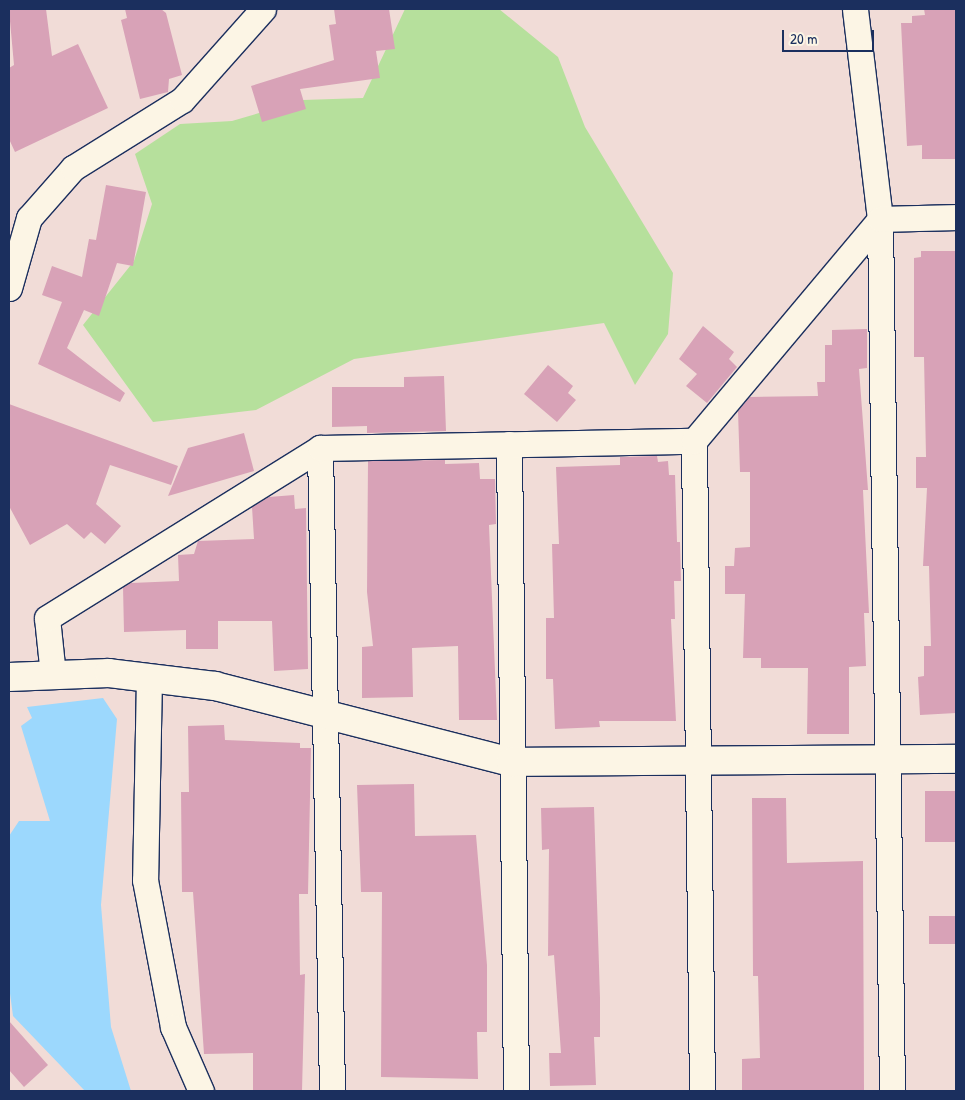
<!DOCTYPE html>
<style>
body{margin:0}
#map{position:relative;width:965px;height:1100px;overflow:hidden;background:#f1dcd7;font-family:"Patrick Hand",sans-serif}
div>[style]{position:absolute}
.green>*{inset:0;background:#b6e09c}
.water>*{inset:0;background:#9cd8fd}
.building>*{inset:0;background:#d8a2b7;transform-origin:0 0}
.roads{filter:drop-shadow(1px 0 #1b2f5e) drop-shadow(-1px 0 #1b2f5e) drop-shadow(0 1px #1b2f5e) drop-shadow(0 -1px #1b2f5e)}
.minor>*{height:25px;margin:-12.5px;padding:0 12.5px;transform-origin:12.5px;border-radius:12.5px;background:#fcf5e5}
.tertiary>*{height:28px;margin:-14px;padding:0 14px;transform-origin:14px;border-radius:14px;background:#fcf5e5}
span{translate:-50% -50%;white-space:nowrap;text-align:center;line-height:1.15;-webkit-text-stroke:4px #fcf5e5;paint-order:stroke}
.frame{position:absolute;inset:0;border:10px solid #1b2f5e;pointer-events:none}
.scale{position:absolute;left:782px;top:30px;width:92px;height:22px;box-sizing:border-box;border:2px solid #1b2f5e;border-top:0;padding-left:6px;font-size:15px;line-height:18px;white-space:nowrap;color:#1b2f5e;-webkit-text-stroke:4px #fcf5e5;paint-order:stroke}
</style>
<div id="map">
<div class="green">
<div style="clip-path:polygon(405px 9px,499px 9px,558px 57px,585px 127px,673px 273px,668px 334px,635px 385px,604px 323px,354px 359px,256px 410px,153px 422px,83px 325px,134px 261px,152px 204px,135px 154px,180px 124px,232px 121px,303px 100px,363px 98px)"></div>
</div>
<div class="water">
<div style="clip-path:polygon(103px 698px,117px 719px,101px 905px,111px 1027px,131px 1091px,85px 1091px,13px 1016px,9px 986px,9px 836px,19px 821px,50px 821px,21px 726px,32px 718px,27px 707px)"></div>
</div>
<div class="building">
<div style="clip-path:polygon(46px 9px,52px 56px,78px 44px,108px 108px,15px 152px,9px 139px,9px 68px,14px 65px,9px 10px)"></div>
<div style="clip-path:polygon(125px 9px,161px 9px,166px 13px,182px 75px,169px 79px,168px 92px,140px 99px,121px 20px,127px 18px)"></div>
<div style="clip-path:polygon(334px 9px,389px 9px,395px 49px,376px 51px,380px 78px,300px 89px,306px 109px,262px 122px,251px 86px,334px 60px,329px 25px,336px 24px)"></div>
<div style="clip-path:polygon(924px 9px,956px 9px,956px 159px,922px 159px,922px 145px,907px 146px,901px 23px,912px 23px,912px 16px,925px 15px)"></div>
<div style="clip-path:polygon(106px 185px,146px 192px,133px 266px,117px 263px,99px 316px,84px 310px,67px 348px,125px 393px,120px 402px,38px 364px,62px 302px,42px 295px,52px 266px,82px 277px,89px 239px,96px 240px)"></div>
<div style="clip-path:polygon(921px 251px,956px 251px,956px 713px,920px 715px,918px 677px,924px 676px,924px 646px,931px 646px,929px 566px,923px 566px,927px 488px,916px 488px,916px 457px,926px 457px,924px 357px,914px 357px,914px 258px,921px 257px)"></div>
<div style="clip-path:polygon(703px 326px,734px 352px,729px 359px,737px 367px,707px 403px,686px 386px,697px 374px,679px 359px)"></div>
<div style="clip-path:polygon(867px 329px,867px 368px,859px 369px,868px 490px,863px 490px,869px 613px,864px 613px,866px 666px,849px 667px,849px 734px,807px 734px,808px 668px,761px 668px,761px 658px,743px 658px,745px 594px,725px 594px,725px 566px,734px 566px,735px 548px,750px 547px,750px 472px,740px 472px,738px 411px,750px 397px,818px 396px,817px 382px,825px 382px,825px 345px,832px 345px,832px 330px)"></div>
<div style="clip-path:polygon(548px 365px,573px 386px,568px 393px,576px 400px,557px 422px,524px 394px)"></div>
<div style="clip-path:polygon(444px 376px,446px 431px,367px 433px,367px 426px,332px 427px,332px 387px,404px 387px,404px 377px)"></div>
<div style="clip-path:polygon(9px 404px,178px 466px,171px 485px,110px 465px,96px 504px,121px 526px,105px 544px,91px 532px,84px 539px,67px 524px,30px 545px,9px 506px)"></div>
<div style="clip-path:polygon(244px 433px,254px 471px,168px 496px,188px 448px)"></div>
<div style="clip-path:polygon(657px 456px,658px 462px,668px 461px,669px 475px,675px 475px,677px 542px,680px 542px,681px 581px,674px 581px,675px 619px,671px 619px,676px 721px,599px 721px,600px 727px,555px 729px,553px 679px,546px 679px,546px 618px,554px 618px,552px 544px,559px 544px,556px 467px,620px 465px,620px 457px)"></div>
<div style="clip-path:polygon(445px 460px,445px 464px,479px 463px,480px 479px,495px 479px,496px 524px,489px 525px,497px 720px,459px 720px,458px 646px,412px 648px,413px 697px,362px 698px,362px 647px,373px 646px,367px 592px,368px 461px)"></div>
<div style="clip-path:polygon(294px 495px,295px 509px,306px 508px,308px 669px,274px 671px,272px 621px,218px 621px,218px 649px,186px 649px,186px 630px,124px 632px,123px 587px,131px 583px,179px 581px,178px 555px,194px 554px,198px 541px,254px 539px,252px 507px,269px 497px)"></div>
<div style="clip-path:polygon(224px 725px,225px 740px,300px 743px,300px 748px,311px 748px,308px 894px,299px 894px,300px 975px,305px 974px,302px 1091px,253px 1091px,253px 1053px,204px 1054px,193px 892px,182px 892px,181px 792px,189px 792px,188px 726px)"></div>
<div style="clip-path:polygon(414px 784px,415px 836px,476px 835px,487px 965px,487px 1032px,477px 1032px,478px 1079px,381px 1077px,382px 892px,361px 892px,357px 785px)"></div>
<div style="left:956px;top:791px;width:51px;height:31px;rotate:90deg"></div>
<div style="clip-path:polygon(752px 798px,786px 798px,787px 863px,863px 861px,864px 1091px,742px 1091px,742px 1059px,760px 1058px,758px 976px,753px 976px)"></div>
<div style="clip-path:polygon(594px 807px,600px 998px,600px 1037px,594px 1037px,596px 1085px,550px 1086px,549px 1053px,561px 1053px,554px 955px,548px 956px,549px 849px,542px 850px,541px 808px)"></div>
<div style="left:929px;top:916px;width:27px;height:28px"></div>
<div style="clip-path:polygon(9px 1021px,48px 1065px,24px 1087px,9px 1070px)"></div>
</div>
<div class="roads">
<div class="minor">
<div style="left:9px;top:288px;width:73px;rotate:-74.1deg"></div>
<div style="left:29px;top:218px;width:67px;rotate:-48.7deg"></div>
<div style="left:73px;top:168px;width:128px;rotate:-32deg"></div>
<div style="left:182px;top:100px;width:122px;rotate:-48.3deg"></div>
<div style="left:509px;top:444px;width:647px;rotate:89.38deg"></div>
<div style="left:320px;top:448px;width:643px;rotate:88.93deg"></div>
<div style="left:53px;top:675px;width:57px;rotate:-96deg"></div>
<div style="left:47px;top:618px;width:322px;rotate:-31.9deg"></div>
<div style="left:320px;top:448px;width:374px;rotate:-1.1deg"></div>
<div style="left:149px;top:677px;width:203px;rotate:91.1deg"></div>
<div style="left:145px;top:880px;width:150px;rotate:79.2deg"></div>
<div style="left:173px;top:1027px;width:70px;rotate:66.4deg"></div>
<div style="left:702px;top:1091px;width:650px;rotate:-90.71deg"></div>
<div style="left:694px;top:441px;width:290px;rotate:-50deg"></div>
<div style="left:880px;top:219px;width:211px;rotate:-96.8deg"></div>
<div style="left:892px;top:1091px;width:872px;rotate:-90.79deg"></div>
<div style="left:880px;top:219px;width:76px;rotate:-1.5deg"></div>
</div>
<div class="tertiary">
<div style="left:9px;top:677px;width:100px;rotate:-2.3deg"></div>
<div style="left:109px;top:673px;width:107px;rotate:7deg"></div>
<div style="left:215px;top:686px;width:306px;rotate:14.4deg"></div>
<div style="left:511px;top:762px;width:445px;rotate:-0.4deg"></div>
</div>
</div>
<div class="frame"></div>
<div class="scale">20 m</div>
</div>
